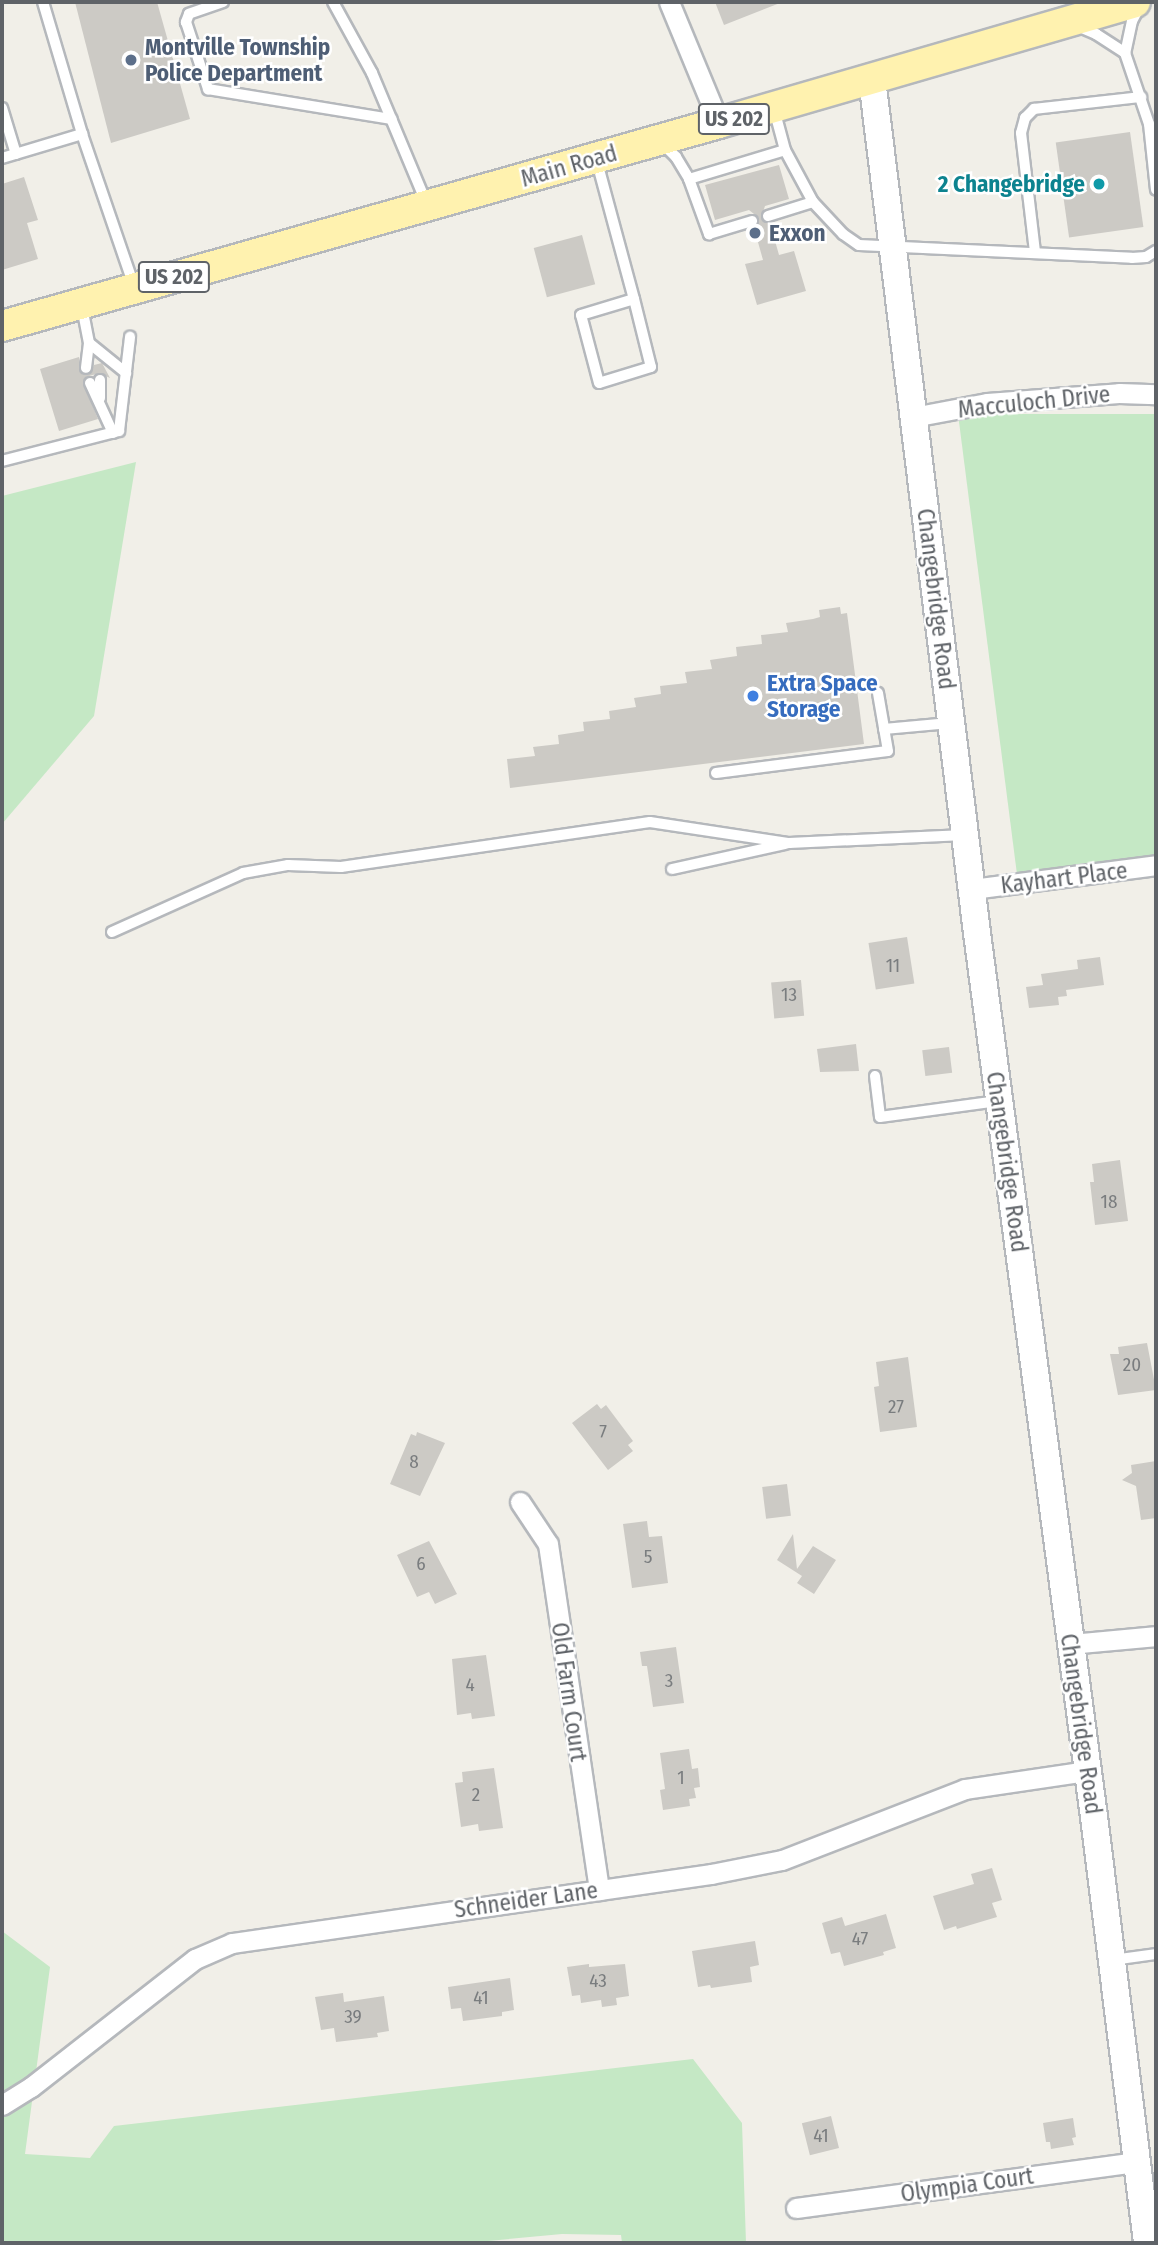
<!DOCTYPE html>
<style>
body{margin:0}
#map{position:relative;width:1158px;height:2245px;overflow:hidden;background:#f1efe8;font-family:"Fira Sans Condensed",sans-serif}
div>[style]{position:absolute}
.green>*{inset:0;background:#c5e8c5}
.building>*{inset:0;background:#cccac5;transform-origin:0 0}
.roads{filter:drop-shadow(2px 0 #b5b8bc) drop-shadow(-2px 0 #b5b8bc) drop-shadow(0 2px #b5b8bc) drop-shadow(0 -2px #b5b8bc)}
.service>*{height:10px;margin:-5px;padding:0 5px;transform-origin:5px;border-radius:5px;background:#fff}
.minor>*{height:19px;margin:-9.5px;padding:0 9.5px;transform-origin:9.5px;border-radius:9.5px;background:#fff}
.secondary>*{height:26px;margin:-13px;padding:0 13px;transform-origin:13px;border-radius:13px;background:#fff}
.primary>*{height:30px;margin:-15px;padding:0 15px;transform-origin:15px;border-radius:15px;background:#fff2af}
.dots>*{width:19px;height:19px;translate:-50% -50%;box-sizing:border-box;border:4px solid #fff;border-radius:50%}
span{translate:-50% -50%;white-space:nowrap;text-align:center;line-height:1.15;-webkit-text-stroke:5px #fff;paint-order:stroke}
.number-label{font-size:19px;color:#7a7d7f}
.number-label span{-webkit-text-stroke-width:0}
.shield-label span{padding:2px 5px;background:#fff;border:2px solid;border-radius:5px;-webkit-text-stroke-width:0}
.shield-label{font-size:21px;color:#5f6368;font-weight:700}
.service-label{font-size:23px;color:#4e5e75;font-weight:700}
.left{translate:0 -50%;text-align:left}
.street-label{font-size:23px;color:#5f6368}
.culture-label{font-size:23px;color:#0d838f;font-weight:700}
.right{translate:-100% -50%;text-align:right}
.shop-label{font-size:23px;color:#366cbe;font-weight:700}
.frame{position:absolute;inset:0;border:4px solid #5f6368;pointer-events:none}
</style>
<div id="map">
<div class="green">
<div style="clip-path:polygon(958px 414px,1156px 414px,1156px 868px,1019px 890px)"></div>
<div style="clip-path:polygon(136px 462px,94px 716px,2px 824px,2px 496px)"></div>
<div style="clip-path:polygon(2px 1931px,50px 1967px,25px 2154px,90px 2158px,114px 2126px,693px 2059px,742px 2123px,746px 2243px,622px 2243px,621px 2235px,562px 2234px,466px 2243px,2px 2243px)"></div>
</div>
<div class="building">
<div style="clip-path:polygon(75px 2px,157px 2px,190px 119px,111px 143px)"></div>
<div style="clip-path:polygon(715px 2px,780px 2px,780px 3px,724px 25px)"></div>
<div style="left:1130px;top:132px;width:96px;height:75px;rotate:82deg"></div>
<div style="clip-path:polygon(779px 165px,789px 199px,765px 206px,761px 218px,770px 223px,779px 255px,794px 251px,806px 291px,757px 305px,745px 264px,763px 260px,754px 228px,759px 218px,749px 210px,715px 220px,705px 185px)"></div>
<div style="clip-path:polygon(24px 177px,38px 220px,27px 223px,38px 259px,2px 270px,2px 184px)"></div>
<div style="left:582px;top:235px;width:51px;height:50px;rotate:75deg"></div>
<div style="clip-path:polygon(79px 357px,82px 374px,90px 374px,94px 365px,102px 363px,110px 378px,99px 373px,86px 377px,83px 382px,98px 419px,59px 431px,40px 369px)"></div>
<div style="clip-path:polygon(840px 607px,841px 614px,847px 613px,864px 744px,510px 788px,507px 759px,535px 756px,533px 747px,559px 744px,558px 735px,584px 731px,583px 722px,610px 719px,609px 711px,636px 707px,634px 698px,661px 694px,660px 686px,687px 683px,685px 672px,712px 669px,710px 660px,737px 656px,736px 647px,762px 644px,761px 635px,788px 632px,786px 623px,813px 619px,820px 617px,819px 610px)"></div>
<div style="left:907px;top:937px;width:47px;height:39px;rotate:81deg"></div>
<div style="clip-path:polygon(1100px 957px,1104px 985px,1066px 990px,1067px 996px,1058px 997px,1059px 1005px,1029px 1008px,1026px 987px,1043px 985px,1041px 974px,1078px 969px,1077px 960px)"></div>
<div style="left:801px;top:980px;width:36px;height:30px;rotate:85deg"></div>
<div style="clip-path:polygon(856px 1044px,859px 1071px,820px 1072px,817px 1049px)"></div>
<div style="left:949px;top:1047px;width:26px;height:27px;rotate:83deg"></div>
<div style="clip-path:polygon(1120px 1160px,1128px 1221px,1095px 1225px,1090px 1182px,1094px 1182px,1092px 1164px)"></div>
<div style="clip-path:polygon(1147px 1343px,1156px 1390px,1118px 1395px,1110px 1354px,1119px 1354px,1118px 1347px)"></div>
<div style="clip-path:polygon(908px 1357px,917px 1427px,880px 1432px,874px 1387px,879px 1386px,876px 1362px)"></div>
<div style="clip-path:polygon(597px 1404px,601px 1409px,606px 1405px,633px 1441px,628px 1445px,633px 1451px,608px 1470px,572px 1423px)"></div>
<div style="clip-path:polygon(417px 1432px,445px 1443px,420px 1496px,390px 1484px,411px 1434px,416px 1436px)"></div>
<div style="clip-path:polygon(1156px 1461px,1156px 1518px,1141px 1520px,1136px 1486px,1122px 1480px,1132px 1473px,1131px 1465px)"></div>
<div style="left:787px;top:1484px;width:32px;height:25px;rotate:83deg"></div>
<div style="clip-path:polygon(647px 1521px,649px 1537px,662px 1536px,668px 1583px,632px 1588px,623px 1524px)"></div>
<div style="clip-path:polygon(793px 1534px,797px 1569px,813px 1546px,836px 1560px,814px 1594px,797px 1583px,802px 1576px,777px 1560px)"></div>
<div style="clip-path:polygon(429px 1541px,457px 1594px,435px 1604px,429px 1592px,417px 1597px,397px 1555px)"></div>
<div style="clip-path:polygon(676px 1647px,684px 1703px,653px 1707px,647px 1666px,642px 1666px,640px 1652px)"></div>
<div style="clip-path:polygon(486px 1655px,495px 1716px,472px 1719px,471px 1713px,457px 1715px,452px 1659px)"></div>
<div style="clip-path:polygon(689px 1749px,692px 1769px,698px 1768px,700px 1787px,694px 1788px,696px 1798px,689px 1799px,690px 1806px,663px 1810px,660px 1790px,665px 1789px,660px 1753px)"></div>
<div style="clip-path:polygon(494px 1768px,503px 1828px,479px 1831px,478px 1824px,461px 1827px,455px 1783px,463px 1782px,462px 1772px)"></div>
<div style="clip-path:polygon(992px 1868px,1002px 1900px,992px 1903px,997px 1917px,957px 1929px,956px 1926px,944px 1930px,933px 1896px,974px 1884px,971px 1874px)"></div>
<div style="clip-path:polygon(886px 1914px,896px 1948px,883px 1952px,884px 1955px,844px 1966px,840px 1952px,831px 1954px,822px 1923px,842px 1917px,845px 1926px)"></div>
<div style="clip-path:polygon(755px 1941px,759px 1965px,750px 1967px,752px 1982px,711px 1988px,710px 1985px,698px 1987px,692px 1951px)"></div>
<div style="clip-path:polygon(589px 1964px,589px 1967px,625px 1964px,629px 1996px,616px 1998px,617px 2005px,602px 2007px,601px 2000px,581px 2003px,580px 1995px,572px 1996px,567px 1967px)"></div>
<div style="clip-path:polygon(510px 1978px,514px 2010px,502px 2012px,502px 2016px,463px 2021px,461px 2008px,451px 2009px,448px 1987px)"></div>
<div style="clip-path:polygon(343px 1993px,344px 2002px,384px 1996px,389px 2031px,377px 2033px,378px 2037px,336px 2042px,334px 2028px,321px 2030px,315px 1997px)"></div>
<div style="left:831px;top:2116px;width:33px;height:30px;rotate:76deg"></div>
<div style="clip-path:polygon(1073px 2118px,1076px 2137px,1072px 2138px,1074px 2145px,1051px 2149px,1050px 2142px,1046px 2142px,1043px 2123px)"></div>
</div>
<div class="roads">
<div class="service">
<div style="left:43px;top:2px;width:138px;rotate:73.5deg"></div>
<div style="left:223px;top:2px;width:36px;rotate:161deg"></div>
<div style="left:189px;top:14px;width:9px;rotate:111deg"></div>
<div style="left:186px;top:22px;width:71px;rotate:71.8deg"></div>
<div style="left:208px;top:89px;width:186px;rotate:9.3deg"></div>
<div style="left:333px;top:2px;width:81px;rotate:61.2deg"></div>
<div style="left:372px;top:73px;width:140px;rotate:67.3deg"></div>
<div style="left:1139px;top:8px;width:15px;rotate:118deg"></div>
<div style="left:1132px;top:21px;width:33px;rotate:102deg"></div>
<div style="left:1125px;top:53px;width:75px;rotate:71.3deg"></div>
<div style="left:1149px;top:124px;width:66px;rotate:83.9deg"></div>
<div style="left:1077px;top:26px;width:21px;rotate:23deg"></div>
<div style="left:1096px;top:34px;width:35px;rotate:33deg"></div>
<div style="left:2px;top:108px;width:48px;rotate:73.1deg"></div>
<div style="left:662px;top:143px;width:20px;rotate:45deg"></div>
<div style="left:676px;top:157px;width:26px;rotate:59deg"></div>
<div style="left:689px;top:179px;width:59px;rotate:70deg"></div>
<div style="left:709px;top:234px;width:45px;rotate:-16.8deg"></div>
<div style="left:2px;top:158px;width:84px;rotate:-16.7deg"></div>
<div style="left:82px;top:134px;width:161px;rotate:71.1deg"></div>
<div style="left:597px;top:162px;width:142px;rotate:74.9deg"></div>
<div style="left:634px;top:299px;width:70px;rotate:76deg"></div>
<div style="left:651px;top:367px;width:54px;rotate:162.9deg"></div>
<div style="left:599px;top:383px;width:70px;rotate:-104.8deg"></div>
<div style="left:581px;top:315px;width:55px;rotate:-16.8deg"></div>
<div style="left:689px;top:179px;width:100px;rotate:-16.8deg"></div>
<div style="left:813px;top:202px;width:44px;rotate:46.8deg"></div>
<div style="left:843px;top:234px;width:19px;rotate:35deg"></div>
<div style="left:859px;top:245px;width:273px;rotate:2.7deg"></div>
<div style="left:1132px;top:258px;width:14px;rotate:-4deg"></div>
<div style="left:1146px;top:257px;width:12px;rotate:-31deg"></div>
<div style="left:768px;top:216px;width:47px;rotate:-17.3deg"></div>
<div style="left:813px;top:202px;width:59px;rotate:-118.3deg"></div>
<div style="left:785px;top:150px;width:42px;rotate:-105deg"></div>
<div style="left:1035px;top:252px;width:120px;rotate:-96.7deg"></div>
<div style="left:1021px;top:133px;width:16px;rotate:-75deg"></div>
<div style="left:1025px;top:118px;width:13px;rotate:-45deg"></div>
<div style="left:1034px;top:109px;width:108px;rotate:-6.4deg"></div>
<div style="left:82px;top:307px;width:37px;rotate:79deg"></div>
<div style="left:89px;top:343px;width:25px;rotate:97deg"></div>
<div style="left:89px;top:343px;width:48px;rotate:39deg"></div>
<div style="left:90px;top:383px;width:55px;rotate:65.3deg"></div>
<div style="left:100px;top:398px;width:18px;rotate:-90deg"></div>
<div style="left:2px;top:461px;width:121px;rotate:-14.4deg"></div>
<div style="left:119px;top:431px;width:95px;rotate:-83.3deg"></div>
<div style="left:884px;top:729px;width:66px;rotate:-5.2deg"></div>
<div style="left:716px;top:773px;width:173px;rotate:-7.3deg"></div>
<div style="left:888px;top:751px;width:59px;rotate:-99.8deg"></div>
<div style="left:672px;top:869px;width:116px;rotate:-12.5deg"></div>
<div style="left:112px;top:932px;width:144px;rotate:-24.2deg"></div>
<div style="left:243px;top:873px;width:46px;rotate:-10.1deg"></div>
<div style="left:288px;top:865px;width:53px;rotate:2.2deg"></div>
<div style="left:341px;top:867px;width:312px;rotate:-8.3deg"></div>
<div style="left:650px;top:822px;width:141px;rotate:8.6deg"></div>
<div style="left:789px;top:843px;width:176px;rotate:-2.6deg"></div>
<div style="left:875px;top:1076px;width:41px;rotate:83deg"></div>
<div style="left:880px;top:1117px;width:119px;rotate:-7.7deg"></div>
<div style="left:1112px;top:1960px;width:44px;rotate:-7.8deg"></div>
</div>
<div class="minor">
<div style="left:669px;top:2px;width:131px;rotate:67.5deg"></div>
<div style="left:913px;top:417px;width:75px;rotate:-10.7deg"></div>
<div style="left:987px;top:403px;width:132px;rotate:-4.3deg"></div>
<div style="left:1119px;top:393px;width:37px;rotate:2deg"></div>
<div style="left:972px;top:889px;width:186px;rotate:-7.4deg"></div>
<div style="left:520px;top:1502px;width:50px;rotate:56.3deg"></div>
<div style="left:548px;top:1544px;width:350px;rotate:81.6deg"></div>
<div style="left:1070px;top:1644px;width:86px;rotate:-5.3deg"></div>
<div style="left:2px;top:2105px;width:34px;rotate:-32deg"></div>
<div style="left:31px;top:2087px;width:208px;rotate:-38deg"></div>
<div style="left:195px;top:1959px;width:40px;rotate:-23.4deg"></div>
<div style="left:232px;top:1943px;width:484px;rotate:-8.2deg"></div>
<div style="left:711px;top:1874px;width:72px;rotate:-11.2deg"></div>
<div style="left:782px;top:1860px;width:196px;rotate:-21.2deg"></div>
<div style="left:965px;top:1789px;width:123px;rotate:-8.4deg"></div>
<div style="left:796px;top:2208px;width:344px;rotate:-7.7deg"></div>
</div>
<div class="secondary">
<div style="left:872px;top:79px;width:860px;rotate:82.99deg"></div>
<div style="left:977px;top:933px;width:892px;rotate:82.46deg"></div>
<div style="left:1094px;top:1817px;width:429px;rotate:82.9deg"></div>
</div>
<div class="primary">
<div style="left:2px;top:326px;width:745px;rotate:-15.81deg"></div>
<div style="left:719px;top:123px;width:433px;rotate:-16.2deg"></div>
</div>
</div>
<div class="dots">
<div style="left:131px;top:60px;background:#5c6f8a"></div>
<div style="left:1099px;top:184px;background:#0f9aa8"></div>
<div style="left:755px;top:233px;background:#5c6f8a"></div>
<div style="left:753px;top:696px;background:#3f7fe0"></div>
</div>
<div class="number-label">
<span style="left:893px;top:966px">11</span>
<span style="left:789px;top:995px">13</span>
<span style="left:1109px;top:1202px">18</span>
<span style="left:1132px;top:1365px">20</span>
<span style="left:896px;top:1407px">27</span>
<span style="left:603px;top:1432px">7</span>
<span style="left:414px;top:1462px">8</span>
<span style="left:648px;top:1557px">5</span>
<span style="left:421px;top:1564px">6</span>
<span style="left:669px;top:1681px">3</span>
<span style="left:470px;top:1685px">4</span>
<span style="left:681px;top:1778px">1</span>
<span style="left:476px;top:1795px">2</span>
<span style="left:860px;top:1939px">47</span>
<span style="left:598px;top:1981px">43</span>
<span style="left:481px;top:1998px">41</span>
<span style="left:353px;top:2017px">39</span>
<span style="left:821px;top:2136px">41</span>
</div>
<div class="shield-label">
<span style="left:734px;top:119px">US 202</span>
<span style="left:174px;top:277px">US 202</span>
</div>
<div class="service-label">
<span class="left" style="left:145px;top:60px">Montville Township<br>Police Department</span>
<span class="left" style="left:769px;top:233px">Exxon</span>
</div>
<div class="street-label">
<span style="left:569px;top:166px;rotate:-16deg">Main Road</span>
<span style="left:1034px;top:402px;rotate:-6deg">Macculoch Drive</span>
<span style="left:936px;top:599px;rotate:83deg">Changebridge Road</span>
<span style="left:1064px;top:878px;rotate:-7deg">Kayhart Place</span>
<span style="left:1007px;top:1162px;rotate:82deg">Changebridge Road</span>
<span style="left:569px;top:1692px;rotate:82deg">Old Farm Court</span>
<span style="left:1081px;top:1724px;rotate:82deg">Changebridge Road</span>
<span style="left:526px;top:1900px;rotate:-8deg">Schneider Lane</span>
<span style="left:967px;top:2185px;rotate:-8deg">Olympia Court</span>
</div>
<div class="culture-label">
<span class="right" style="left:1085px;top:184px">2 Changebridge</span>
</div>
<div class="shop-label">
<span class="left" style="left:767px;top:696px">Extra Space<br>Storage</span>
</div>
<div class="frame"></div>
</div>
